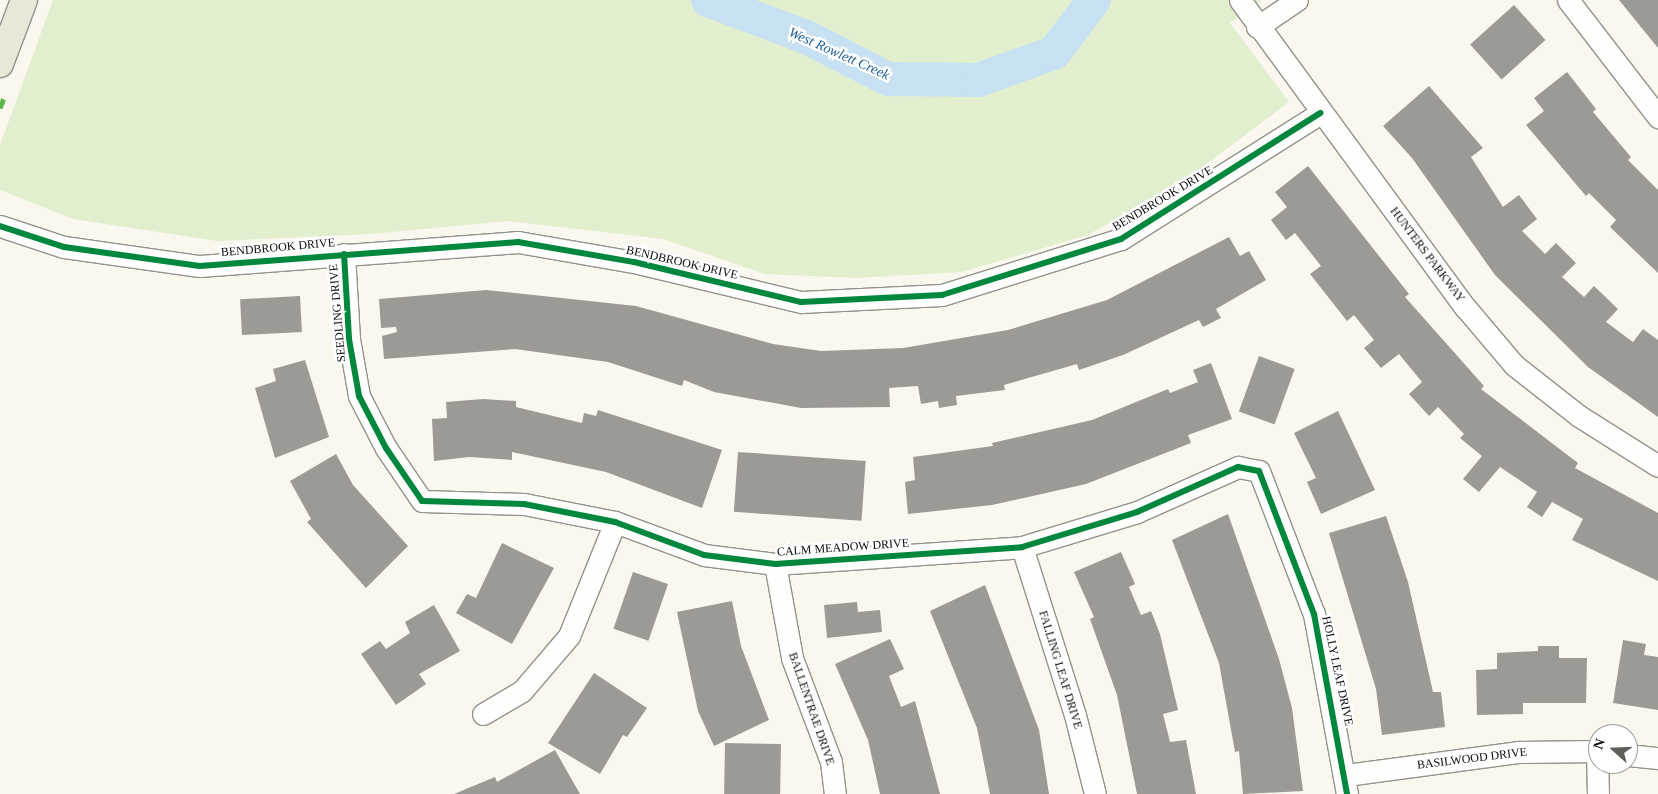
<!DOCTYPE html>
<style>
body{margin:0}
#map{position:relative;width:1658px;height:794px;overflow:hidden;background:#faf8ee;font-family:"Times New Roman",serif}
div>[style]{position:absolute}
.green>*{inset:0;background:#e1efcf}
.river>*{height:34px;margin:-17px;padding:0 17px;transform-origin:17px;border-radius:17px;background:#c7e1f2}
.building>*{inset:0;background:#9c9a95;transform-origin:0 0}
.roads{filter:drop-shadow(1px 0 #93928d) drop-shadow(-1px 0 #93928d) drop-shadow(0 1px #93928d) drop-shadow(0 -1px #93928d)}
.minor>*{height:21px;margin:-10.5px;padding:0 10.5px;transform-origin:10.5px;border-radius:10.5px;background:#fefefc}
.major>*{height:26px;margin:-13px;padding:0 13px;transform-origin:13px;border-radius:13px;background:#ebe7d8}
.quiet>*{height:5px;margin-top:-2.5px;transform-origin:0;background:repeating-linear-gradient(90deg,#58b947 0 10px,transparent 0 15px)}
.cycleway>*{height:6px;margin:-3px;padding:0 3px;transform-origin:3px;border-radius:3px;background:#00873e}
span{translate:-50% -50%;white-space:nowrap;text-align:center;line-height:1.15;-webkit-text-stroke:5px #fff;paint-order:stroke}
.street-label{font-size:12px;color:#0b0b0b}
.water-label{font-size:14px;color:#1a5b98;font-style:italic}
.north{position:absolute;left:1588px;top:724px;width:50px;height:50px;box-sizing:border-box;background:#fff;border:1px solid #9d9d9d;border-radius:50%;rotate:290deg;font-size:14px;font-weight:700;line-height:20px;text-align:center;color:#0b0b0b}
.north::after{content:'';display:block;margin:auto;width:18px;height:22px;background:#5f5e5a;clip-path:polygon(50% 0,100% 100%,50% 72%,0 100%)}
</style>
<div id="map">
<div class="green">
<div style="clip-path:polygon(53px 0,1262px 0,1230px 23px,1289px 102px,1184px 181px,1088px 235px,962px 272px,857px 278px,765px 274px,663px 239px,508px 221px,371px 234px,217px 241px,73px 219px,0 190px,0 145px)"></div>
</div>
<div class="river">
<div style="left:708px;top:0;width:105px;rotate:20.7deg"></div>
<div style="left:806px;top:37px;width:92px;rotate:27.1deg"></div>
<div style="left:888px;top:79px;width:90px;rotate:0.6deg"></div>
<div style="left:978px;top:80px;width:81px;rotate:-19.6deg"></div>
<div style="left:1054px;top:53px;width:66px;rotate:-53deg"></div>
</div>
<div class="building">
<div style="clip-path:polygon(1619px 0,1658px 0,1658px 48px)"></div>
<div style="left:1514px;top:5px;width:47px;height:59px;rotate:48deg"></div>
<div style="clip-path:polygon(1567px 72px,1596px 109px,1593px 112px,1631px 157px,1628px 160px,1658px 190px,1658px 273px,1610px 227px,1616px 220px,1589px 193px,1586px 196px,1526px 125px,1544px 111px,1534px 98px)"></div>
<div style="clip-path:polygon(1429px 86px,1483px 148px,1471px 157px,1503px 207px,1519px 195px,1537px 219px,1522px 231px,1545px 254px,1556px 243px,1576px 263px,1562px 277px,1584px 297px,1594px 286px,1618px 309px,1606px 322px,1633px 342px,1643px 329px,1658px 340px,1658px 417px,1588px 367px,1495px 275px,1412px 158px,1383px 126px)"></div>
<div style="clip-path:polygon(1308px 166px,1409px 294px,1405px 297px,1484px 386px,1481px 389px,1578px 463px,1575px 468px,1658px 513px,1658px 581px,1572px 540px,1583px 519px,1552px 502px,1542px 517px,1527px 507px,1537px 492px,1500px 467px,1479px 492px,1463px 479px,1482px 456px,1460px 438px,1464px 434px,1438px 407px,1429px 416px,1409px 394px,1422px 382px,1399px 354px,1381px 368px,1364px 348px,1374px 340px,1354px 315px,1347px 321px,1310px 274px,1321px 266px,1295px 233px,1286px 240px,1271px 220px,1287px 207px,1275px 192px)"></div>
<div style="clip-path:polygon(1229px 237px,1240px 256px,1249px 251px,1266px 280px,1216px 309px,1221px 318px,1203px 327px,1199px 320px,1123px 355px,1079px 370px,1077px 364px,1004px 385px,1005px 390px,956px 396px,957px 405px,939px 408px,938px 401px,921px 404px,918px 386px,889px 388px,890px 407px,801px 408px,714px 392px,684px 380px,682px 386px,608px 362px,515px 349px,384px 359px,382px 336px,397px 332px,396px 327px,381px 328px,379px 299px,486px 290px,636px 306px,773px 344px,821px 351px,903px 348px,1008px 330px,1107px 300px)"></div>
<div style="left:300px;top:296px;width:36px;height:60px;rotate:87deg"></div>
<div style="left:1259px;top:356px;width:38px;height:59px;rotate:20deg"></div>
<div style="clip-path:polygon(305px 360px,329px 437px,275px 458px,255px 388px,276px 381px,273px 369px)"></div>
<div style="clip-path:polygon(1211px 363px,1232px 419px,1188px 435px,1191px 443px,1086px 484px,992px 505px,908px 514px,905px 482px,915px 480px,913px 457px,993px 446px,992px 443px,1092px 420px,1168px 389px,1170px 393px,1198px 382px,1193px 370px)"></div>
<div style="clip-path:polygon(483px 399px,516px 401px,516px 407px,582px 423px,584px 413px,596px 416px,598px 410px,722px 450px,702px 508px,606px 472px,512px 452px,512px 460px,469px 457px,434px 461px,432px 419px,447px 418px,446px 402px)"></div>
<div style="clip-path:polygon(1338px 411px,1375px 490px,1321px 514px,1307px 482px,1316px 478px,1294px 433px)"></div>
<div style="left:738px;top:452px;width:128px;height:60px;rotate:4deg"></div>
<div style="clip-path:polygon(336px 454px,353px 485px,408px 546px,366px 588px,307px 522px,311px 519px,290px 481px)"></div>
<div style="clip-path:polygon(1228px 514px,1279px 659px,1292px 708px,1303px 791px,1243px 794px,1239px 751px,1235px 752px,1219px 663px,1172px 540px)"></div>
<div style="clip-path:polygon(1386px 516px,1408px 582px,1433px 692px,1441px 692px,1445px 727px,1382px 735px,1376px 689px,1329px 533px)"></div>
<div style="clip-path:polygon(502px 543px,554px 568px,512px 644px,456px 613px,467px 594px,476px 598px)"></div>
<div style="clip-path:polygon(1121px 552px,1135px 584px,1129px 587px,1141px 615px,1151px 611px,1160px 634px,1178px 710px,1163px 714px,1170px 742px,1186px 740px,1196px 794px,1137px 794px,1117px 695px,1090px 619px,1094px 617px,1074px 572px)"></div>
<div style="left:633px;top:572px;width:37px;height:60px;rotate:19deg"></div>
<div style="clip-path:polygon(985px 585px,1039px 730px,1049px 794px,990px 794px,977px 728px,930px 611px)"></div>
<div style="clip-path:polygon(732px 601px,741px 646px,769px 720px,714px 746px,698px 711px,677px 612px)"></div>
<div style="clip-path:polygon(857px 602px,858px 612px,880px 610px,882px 632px,827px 638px,824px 605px)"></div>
<div style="clip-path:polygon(434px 605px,460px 651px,419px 674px,426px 684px,396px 705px,361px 654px,380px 641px,386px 649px,410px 633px,405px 622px)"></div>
<div style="clip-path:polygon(890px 639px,904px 669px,889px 676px,901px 707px,915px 701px,940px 794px,880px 794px,868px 740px,835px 664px)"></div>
<div style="clip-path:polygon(1623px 640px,1646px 644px,1644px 655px,1658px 657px,1658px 710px,1613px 703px)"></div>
<div style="clip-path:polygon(1538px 646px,1559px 646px,1559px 658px,1587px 658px,1586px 703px,1523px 703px,1523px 714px,1477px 715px,1476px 670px,1497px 669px,1497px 653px,1538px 651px)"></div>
<div style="clip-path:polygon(594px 673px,647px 708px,627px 737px,623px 735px,600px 774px,548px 743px)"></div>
<div style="left:725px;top:743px;width:56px;height:51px;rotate:1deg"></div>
<div style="clip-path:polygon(555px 750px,580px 794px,454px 794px,495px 777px,497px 782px)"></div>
</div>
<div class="roads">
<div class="minor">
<div style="left:1240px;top:0;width:381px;rotate:53.8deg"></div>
<div style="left:1465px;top:307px;width:76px;rotate:49.8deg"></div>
<div style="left:1514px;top:365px;width:83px;rotate:38.1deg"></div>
<div style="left:1579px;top:416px;width:93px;rotate:32.3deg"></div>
<div style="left:1568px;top:0;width:148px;rotate:52.4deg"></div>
<div style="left:1257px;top:27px;width:48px;rotate:-34deg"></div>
<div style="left:0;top:226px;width:67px;rotate:18.2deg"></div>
<div style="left:64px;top:247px;width:137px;rotate:8deg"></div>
<div style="left:200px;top:266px;width:319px;rotate:-4.3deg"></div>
<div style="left:518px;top:242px;width:118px;rotate:9.8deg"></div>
<div style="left:634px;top:262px;width:172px;rotate:13.5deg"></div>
<div style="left:801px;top:302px;width:141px;rotate:-2.8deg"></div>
<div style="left:942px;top:295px;width:188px;rotate:-17.4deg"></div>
<div style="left:1121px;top:239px;width:236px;rotate:-32.3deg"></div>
<div style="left:344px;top:254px;width:85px;rotate:86.6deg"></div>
<div style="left:349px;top:339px;width:58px;rotate:80deg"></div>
<div style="left:359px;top:396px;width:59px;rotate:62.6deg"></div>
<div style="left:386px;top:448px;width:64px;rotate:55.8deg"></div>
<div style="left:422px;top:501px;width:102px;rotate:1.7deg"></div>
<div style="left:524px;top:504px;width:93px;rotate:11.2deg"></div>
<div style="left:615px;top:522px;width:95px;rotate:20.3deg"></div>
<div style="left:704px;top:555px;width:72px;rotate:7.2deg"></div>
<div style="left:775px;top:564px;width:248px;rotate:-3.9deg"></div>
<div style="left:1022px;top:547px;width:120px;rotate:-16.9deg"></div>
<div style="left:1137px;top:512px;width:111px;rotate:-24deg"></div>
<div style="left:1238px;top:467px;width:21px;rotate:11deg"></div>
<div style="left:1259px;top:471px;width:153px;rotate:69deg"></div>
<div style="left:1314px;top:614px;width:183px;rotate:79.6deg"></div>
<div style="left:1022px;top:547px;width:176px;rotate:72.5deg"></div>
<div style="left:1075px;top:715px;width:81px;rotate:75.8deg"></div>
<div style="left:775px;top:564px;width:96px;rotate:79.7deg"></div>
<div style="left:792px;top:658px;width:111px;rotate:69.4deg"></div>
<div style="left:831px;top:762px;width:32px;rotate:83deg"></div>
<div style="left:483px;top:714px;width:45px;rotate:-30.5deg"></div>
<div style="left:522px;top:691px;width:72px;rotate:-49.5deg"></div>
<div style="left:569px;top:636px;width:123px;rotate:-68deg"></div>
<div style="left:1597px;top:751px;width:43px;rotate:88.7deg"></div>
<div style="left:1628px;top:755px;width:30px;rotate:6deg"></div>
<div style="left:1346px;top:775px;width:175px;rotate:-7.6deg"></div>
<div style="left:1519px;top:752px;width:79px;rotate:-0.7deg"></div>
</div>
<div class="major">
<div style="left:0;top:64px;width:68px;rotate:-69.4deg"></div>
</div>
</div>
<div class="quiet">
<div style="left:0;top:108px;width:14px;rotate:-69deg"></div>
</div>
<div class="cycleway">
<div style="left:0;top:226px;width:67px;rotate:18.2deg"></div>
<div style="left:64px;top:247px;width:137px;rotate:8deg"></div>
<div style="left:200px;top:266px;width:319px;rotate:-4.3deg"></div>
<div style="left:518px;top:242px;width:118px;rotate:9.8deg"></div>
<div style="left:634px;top:262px;width:172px;rotate:13.5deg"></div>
<div style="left:801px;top:302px;width:141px;rotate:-2.8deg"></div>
<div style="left:942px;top:295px;width:188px;rotate:-17.4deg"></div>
<div style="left:1121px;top:239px;width:236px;rotate:-32.3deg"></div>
<div style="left:344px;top:254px;width:85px;rotate:86.6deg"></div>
<div style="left:349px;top:339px;width:58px;rotate:80deg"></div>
<div style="left:359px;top:396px;width:59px;rotate:62.6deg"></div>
<div style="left:386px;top:448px;width:64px;rotate:55.8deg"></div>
<div style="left:422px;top:501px;width:102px;rotate:1.7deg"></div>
<div style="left:524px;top:504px;width:93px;rotate:11.2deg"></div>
<div style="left:615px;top:522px;width:95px;rotate:20.3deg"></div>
<div style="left:704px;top:555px;width:72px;rotate:7.2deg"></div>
<div style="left:775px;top:564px;width:248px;rotate:-3.9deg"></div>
<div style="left:1022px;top:547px;width:120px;rotate:-16.9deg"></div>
<div style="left:1137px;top:512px;width:111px;rotate:-24deg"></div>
<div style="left:1238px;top:467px;width:21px;rotate:11deg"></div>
<div style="left:1259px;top:471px;width:153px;rotate:69deg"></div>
<div style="left:1314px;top:614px;width:183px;rotate:79.6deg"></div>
</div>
<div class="street-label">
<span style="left:1163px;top:199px;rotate:-31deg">BENDBROOK DRIVE</span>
<span style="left:278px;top:248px;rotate:-5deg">BENDBROOK DRIVE</span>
<span style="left:1427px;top:255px;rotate:53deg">HUNTERS PARKWAY</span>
<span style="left:682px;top:263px;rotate:13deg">BENDBROOK DRIVE</span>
<span style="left:338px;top:313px;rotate:-95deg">SEEDLING DRIVE</span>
<span style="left:843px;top:548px;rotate:-4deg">CALM MEADOW DRIVE</span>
<span style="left:1060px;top:670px;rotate:73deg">FALLING LEAF DRIVE</span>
<span style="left:1337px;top:671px;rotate:78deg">HOLLY LEAF DRIVE</span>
<span style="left:811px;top:709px;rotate:71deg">BALLENTRAE DRIVE</span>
<span style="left:1472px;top:759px;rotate:-7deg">BASILWOOD DRIVE</span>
</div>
<div class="water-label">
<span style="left:839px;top:54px;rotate:24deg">West Rowlett Creek</span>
</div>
<div class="north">N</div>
</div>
